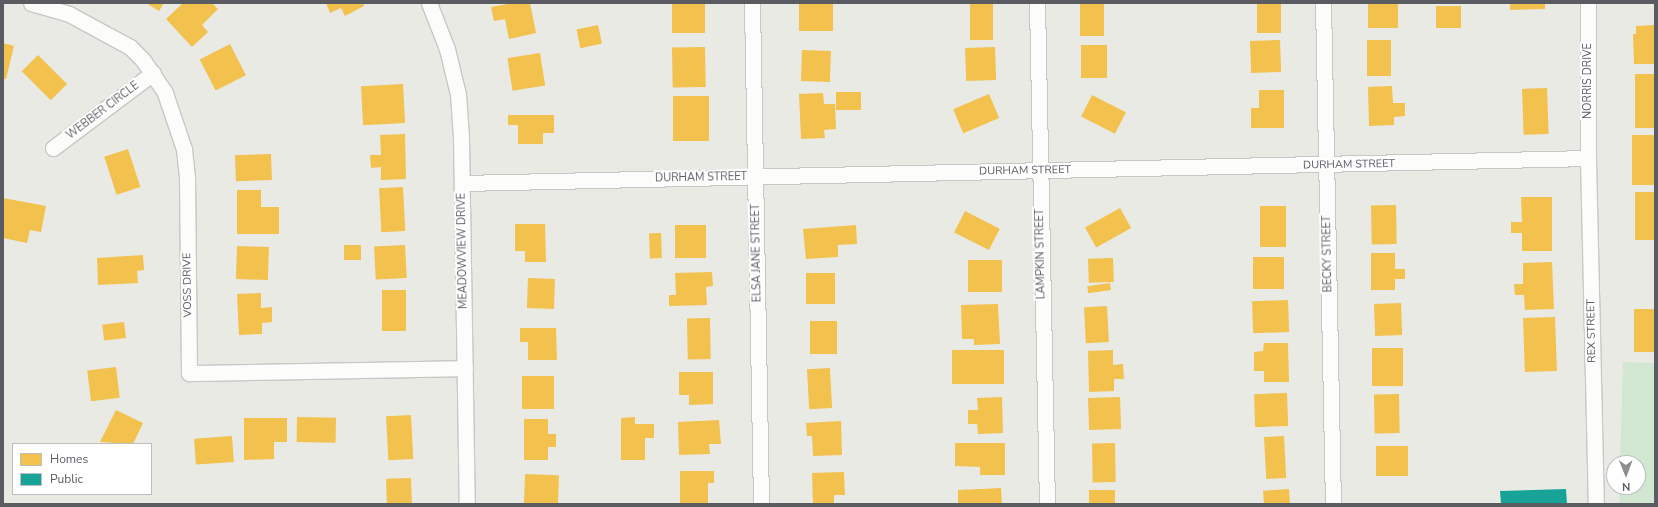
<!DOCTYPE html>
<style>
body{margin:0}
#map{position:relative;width:1658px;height:507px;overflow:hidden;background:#eaeae4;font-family:"Nunito Sans",sans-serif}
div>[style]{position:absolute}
.green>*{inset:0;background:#d1e7d2}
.homes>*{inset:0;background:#f2c14e;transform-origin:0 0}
.public>*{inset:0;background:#17a398}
.roads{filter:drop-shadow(1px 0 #c7c8c6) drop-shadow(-1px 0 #c7c8c6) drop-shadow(0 1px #c7c8c6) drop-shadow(0 -1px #c7c8c6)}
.minor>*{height:15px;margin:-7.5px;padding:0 7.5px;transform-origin:7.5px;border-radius:7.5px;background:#fcfcfb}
span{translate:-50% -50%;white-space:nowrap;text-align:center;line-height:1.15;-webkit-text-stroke:4px #fff;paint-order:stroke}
.street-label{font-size:11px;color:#5a5c62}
.frame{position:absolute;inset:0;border:4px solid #5a5c62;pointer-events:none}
.legend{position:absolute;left:12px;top:443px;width:140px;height:52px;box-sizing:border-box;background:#fff;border:1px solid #bdbec0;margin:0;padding:5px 7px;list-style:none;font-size:12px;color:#5a5c62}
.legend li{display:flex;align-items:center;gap:8px;height:20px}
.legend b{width:20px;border:1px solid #bdbec0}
.north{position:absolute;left:1606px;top:455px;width:40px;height:40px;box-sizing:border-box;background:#fff;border:1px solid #bdbec0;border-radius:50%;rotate:179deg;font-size:11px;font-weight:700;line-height:16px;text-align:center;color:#5a5c62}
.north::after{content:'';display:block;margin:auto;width:14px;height:18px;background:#8c8e90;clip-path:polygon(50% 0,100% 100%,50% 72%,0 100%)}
</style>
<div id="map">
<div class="green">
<div style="clip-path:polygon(1623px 362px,1655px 363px,1655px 504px,1619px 504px,1620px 487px,1638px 487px,1638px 463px,1620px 463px)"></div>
</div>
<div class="homes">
<div style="clip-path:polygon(146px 3px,164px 3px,159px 11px)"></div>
<div style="clip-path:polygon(183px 3px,212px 3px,218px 9px,202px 25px,208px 32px,192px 47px,166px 19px)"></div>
<div style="clip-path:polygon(326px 3px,363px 3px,364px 6px,345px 16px,341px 8px,330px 13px)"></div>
<div style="clip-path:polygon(512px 3px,530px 3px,536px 33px,509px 39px,505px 19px,494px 21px,491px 7px)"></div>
<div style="left:672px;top:3px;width:33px;height:30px"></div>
<div style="left:799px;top:3px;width:34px;height:28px"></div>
<div style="left:970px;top:3px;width:23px;height:37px"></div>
<div style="left:1080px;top:3px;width:24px;height:33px"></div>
<div style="left:1257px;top:3px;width:24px;height:30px"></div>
<div style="left:1368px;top:3px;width:30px;height:25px"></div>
<div style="clip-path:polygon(1510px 3px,1545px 3px,1545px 9px,1510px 10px)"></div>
<div style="left:1436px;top:6px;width:25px;height:22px"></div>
<div style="left:598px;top:25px;width:19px;height:22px;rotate:78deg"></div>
<div style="clip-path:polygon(1654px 25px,1655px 64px,1634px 64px,1633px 34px,1636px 34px,1636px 26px)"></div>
<div style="left:1280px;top:40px;width:32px;height:30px;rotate:88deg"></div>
<div style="left:1367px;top:40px;width:24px;height:36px"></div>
<div style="clip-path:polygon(3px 43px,14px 46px,6px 79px,3px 79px)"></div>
<div style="left:230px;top:44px;width:35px;height:34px;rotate:63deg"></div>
<div style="left:1081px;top:45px;width:26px;height:33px"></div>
<div style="left:705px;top:47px;width:40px;height:33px;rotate:89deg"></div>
<div style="left:995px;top:47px;width:33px;height:30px;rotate:88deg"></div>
<div style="left:802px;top:50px;width:29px;height:31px;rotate:2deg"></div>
<div style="left:540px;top:53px;width:33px;height:33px;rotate:81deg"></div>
<div style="left:38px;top:55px;width:41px;height:23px;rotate:45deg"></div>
<div style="left:1655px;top:74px;width:54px;height:20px;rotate:90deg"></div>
<div style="left:403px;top:84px;width:39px;height:42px;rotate:87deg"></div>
<div style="clip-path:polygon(1392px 86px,1393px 103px,1405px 103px,1405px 116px,1394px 117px,1394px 125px,1369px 126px,1368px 87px)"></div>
<div style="left:1547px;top:88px;width:46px;height:25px;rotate:88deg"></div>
<div style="clip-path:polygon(1259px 90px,1284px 90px,1284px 128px,1251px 128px,1251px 108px,1259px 108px)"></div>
<div style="left:861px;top:92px;width:18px;height:25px;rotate:90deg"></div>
<div style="clip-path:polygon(823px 93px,824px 104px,835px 104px,836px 129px,824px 130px,825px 138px,801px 139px,799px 94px)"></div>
<div style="left:989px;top:94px;width:26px;height:39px;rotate:67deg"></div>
<div style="left:1092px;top:95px;width:38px;height:24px;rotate:27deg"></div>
<div style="left:673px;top:96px;width:36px;height:45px"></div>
<div style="clip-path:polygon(508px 115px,554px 115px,554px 133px,543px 133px,543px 144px,518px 144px,518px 125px,508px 125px)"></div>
<div style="clip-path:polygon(405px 134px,406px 179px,381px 180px,381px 167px,371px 168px,370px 155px,381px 155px,380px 135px)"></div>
<div style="left:1655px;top:135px;width:50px;height:23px;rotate:90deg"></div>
<div style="left:128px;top:149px;width:40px;height:25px;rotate:72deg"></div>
<div style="left:271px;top:154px;width:26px;height:36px;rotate:88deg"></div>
<div style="left:403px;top:187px;width:44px;height:24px;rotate:87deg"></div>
<div style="clip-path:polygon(237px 190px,261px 190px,261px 207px,279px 207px,279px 234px,237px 234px)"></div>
<div style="left:1635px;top:192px;width:20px;height:48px"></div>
<div style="clip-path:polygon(1521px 197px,1552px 197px,1552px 251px,1522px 251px,1522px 233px,1511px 233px,1511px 222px,1522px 222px)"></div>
<div style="clip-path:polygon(3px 198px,46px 206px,41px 232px,30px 230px,27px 243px,3px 238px)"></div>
<div style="left:1396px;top:205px;width:39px;height:25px;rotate:89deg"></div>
<div style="left:1260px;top:206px;width:26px;height:41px"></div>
<div style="left:1120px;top:208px;width:23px;height:40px;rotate:61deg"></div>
<div style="left:965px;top:211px;width:39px;height:24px;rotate:27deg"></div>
<div style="clip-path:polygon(515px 224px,545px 224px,546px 262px,525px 262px,525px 251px,515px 251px)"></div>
<div style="left:706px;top:225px;width:33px;height:31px;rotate:90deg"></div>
<div style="clip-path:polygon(856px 225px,857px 244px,838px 245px,838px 257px,806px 259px,803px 229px)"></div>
<div style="left:661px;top:233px;width:25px;height:12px;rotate:88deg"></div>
<div style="left:344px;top:245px;width:17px;height:15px"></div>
<div style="left:405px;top:245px;width:33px;height:31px;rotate:87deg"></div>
<div style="left:237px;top:246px;width:32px;height:33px;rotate:2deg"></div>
<div style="clip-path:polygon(1371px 253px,1395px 253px,1395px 269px,1405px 269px,1405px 279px,1395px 279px,1395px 290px,1371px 290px)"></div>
<div style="clip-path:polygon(143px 255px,144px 270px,137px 271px,138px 283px,98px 285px,97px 258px)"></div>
<div style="left:1253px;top:257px;width:31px;height:32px"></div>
<div style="left:1113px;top:258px;width:24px;height:25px;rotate:88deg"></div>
<div style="left:968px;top:260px;width:34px;height:32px"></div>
<div style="clip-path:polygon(1552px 262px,1554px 309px,1525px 310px,1524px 295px,1515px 295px,1514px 284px,1523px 284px,1523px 263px)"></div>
<div style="clip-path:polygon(712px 272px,713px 286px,706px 287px,707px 305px,669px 306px,669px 295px,676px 295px,675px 273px)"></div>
<div style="left:806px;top:273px;width:29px;height:31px"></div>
<div style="left:528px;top:278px;width:27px;height:30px;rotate:2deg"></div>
<div style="left:1110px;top:283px;width:7px;height:23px;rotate:82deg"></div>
<div style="left:382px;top:290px;width:24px;height:41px"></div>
<div style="clip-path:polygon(261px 293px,261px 308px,272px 307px,272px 322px,262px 323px,262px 334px,239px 335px,237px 294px)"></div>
<div style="left:1288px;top:300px;width:32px;height:36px;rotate:88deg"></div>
<div style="left:1401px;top:303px;width:32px;height:27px;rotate:88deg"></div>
<div style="clip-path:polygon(998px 304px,1000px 344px,974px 345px,974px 339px,962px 339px,961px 305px)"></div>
<div style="left:1107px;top:306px;width:36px;height:23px;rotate:87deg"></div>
<div style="left:1634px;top:309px;width:21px;height:43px"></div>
<div style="left:1555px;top:317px;width:54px;height:32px;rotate:88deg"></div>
<div style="left:710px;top:318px;width:41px;height:23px;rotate:89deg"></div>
<div style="left:810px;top:321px;width:27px;height:33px"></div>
<div style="left:124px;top:322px;width:16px;height:22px;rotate:83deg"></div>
<div style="clip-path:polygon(520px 328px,556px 328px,557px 360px,528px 360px,528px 342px,520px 342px)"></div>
<div style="clip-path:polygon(1264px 343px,1288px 343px,1289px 382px,1264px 382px,1264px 371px,1254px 371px,1254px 352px,1263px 351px)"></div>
<div style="left:1372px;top:348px;width:31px;height:38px"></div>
<div style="left:952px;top:350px;width:52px;height:34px"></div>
<div style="clip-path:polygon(1113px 350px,1113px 365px,1123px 364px,1124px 379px,1114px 379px,1114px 391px,1089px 392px,1088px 351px)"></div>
<div style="left:116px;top:367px;width:31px;height:29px;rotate:83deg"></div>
<div style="left:830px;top:368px;width:40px;height:23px;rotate:87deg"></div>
<div style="clip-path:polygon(679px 372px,713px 372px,713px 404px,689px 405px,689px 395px,679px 395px)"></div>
<div style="left:522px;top:376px;width:32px;height:33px"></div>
<div style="left:1287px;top:393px;width:33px;height:33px;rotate:88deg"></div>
<div style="left:1399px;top:394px;width:39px;height:25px;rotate:89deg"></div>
<div style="clip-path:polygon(1002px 397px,1003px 433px,978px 434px,977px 424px,968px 424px,968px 410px,978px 410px,977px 398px)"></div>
<div style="left:1120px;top:397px;width:32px;height:32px;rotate:88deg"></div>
<div style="clip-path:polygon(116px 410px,143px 423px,133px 444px,100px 442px)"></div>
<div style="left:411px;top:415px;width:44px;height:25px;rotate:87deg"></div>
<div style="left:297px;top:417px;width:39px;height:25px;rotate:1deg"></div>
<div style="clip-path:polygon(635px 417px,635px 424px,654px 424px,654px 438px,645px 438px,645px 460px,621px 460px,621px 418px)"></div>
<div style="clip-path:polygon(244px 418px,287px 418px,287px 442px,274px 442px,274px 459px,244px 460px)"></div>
<div style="clip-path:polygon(524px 419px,548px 419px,548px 434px,556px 434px,556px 447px,548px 447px,548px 460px,524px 460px)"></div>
<div style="clip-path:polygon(719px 420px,721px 444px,709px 444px,710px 454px,679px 455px,678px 422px)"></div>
<div style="clip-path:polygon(841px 421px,842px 455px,813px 456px,812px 436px,807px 436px,806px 423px)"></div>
<div style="left:232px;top:436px;width:26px;height:38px;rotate:86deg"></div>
<div style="left:1284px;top:436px;width:42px;height:20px;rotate:87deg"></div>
<div style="clip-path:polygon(955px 443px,1005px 443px,1005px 475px,980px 475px,980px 467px,955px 466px)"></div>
<div style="left:1115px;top:443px;width:39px;height:23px;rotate:89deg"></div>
<div style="left:1376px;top:446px;width:32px;height:30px"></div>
<div style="clip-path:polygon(680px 471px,714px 471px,714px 483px,708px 483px,708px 503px,680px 503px)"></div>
<div style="clip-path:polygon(844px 472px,845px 495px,834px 495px,834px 504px,813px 504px,812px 473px)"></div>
<div style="left:525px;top:474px;width:34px;height:30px;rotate:2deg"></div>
<div style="left:411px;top:478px;width:26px;height:25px;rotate:88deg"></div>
<div style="clip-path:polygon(1001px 488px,1002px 504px,958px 504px,958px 490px)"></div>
<div style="left:1289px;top:489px;width:15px;height:26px;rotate:86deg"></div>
<div style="left:1115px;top:490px;width:14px;height:26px;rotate:90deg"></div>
</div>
<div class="public">
<div style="clip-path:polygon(1566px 489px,1567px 504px,1501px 504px,1500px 491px)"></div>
</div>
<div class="roads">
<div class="minor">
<div style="left:31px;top:3px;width:40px;rotate:16deg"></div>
<div style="left:69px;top:14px;width:69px;rotate:28.4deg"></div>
<div style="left:130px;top:47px;width:18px;rotate:45deg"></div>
<div style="left:143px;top:60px;width:40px;rotate:56deg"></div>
<div style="left:165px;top:93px;width:59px;rotate:71.3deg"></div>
<div style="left:184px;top:149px;width:30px;rotate:84deg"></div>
<div style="left:187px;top:179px;width:194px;rotate:89.4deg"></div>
<div style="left:189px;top:373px;width:276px;rotate:-1deg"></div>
<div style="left:429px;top:3px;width:49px;rotate:68.6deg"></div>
<div style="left:447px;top:49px;width:46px;rotate:76.3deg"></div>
<div style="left:458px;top:94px;width:43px;rotate:86deg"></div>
<div style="left:461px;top:137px;width:367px;rotate:89.1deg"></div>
<div style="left:752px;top:3px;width:501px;rotate:88.97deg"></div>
<div style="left:1037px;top:3px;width:501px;rotate:88.86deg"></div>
<div style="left:1323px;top:3px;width:501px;rotate:88.86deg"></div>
<div style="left:1588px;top:3px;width:155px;rotate:90deg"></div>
<div style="left:1588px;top:158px;width:346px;rotate:88.7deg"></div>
<div style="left:53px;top:148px;width:125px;rotate:-36.9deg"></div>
<div style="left:462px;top:183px;width:1126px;rotate:-1.27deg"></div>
</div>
</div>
<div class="street-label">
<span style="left:1588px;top:81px;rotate:-90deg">NORRIS DRIVE</span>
<span style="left:103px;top:111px;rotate:-37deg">WEBBER CIRCLE</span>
<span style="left:1349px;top:165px;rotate:-1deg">DURHAM STREET</span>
<span style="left:1025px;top:171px;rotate:-1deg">DURHAM STREET</span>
<span style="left:701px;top:178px;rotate:-1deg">DURHAM STREET</span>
<span style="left:463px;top:251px;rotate:-91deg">MEADOWVIEW DRIVE</span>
<span style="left:757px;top:253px;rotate:-91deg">ELSA JANE STREET</span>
<span style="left:1041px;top:254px;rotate:-91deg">LAMPKIN STREET</span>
<span style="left:1328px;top:254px;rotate:-91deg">BECKY STREET</span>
<span style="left:188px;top:285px;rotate:-91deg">VOSS DRIVE</span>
<span style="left:1592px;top:331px;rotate:-91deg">REX STREET</span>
</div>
<div class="frame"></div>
<ul class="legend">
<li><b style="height:11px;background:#f2c14e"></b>Homes</li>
<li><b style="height:11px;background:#17a398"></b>Public</li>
</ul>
<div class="north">N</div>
</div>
